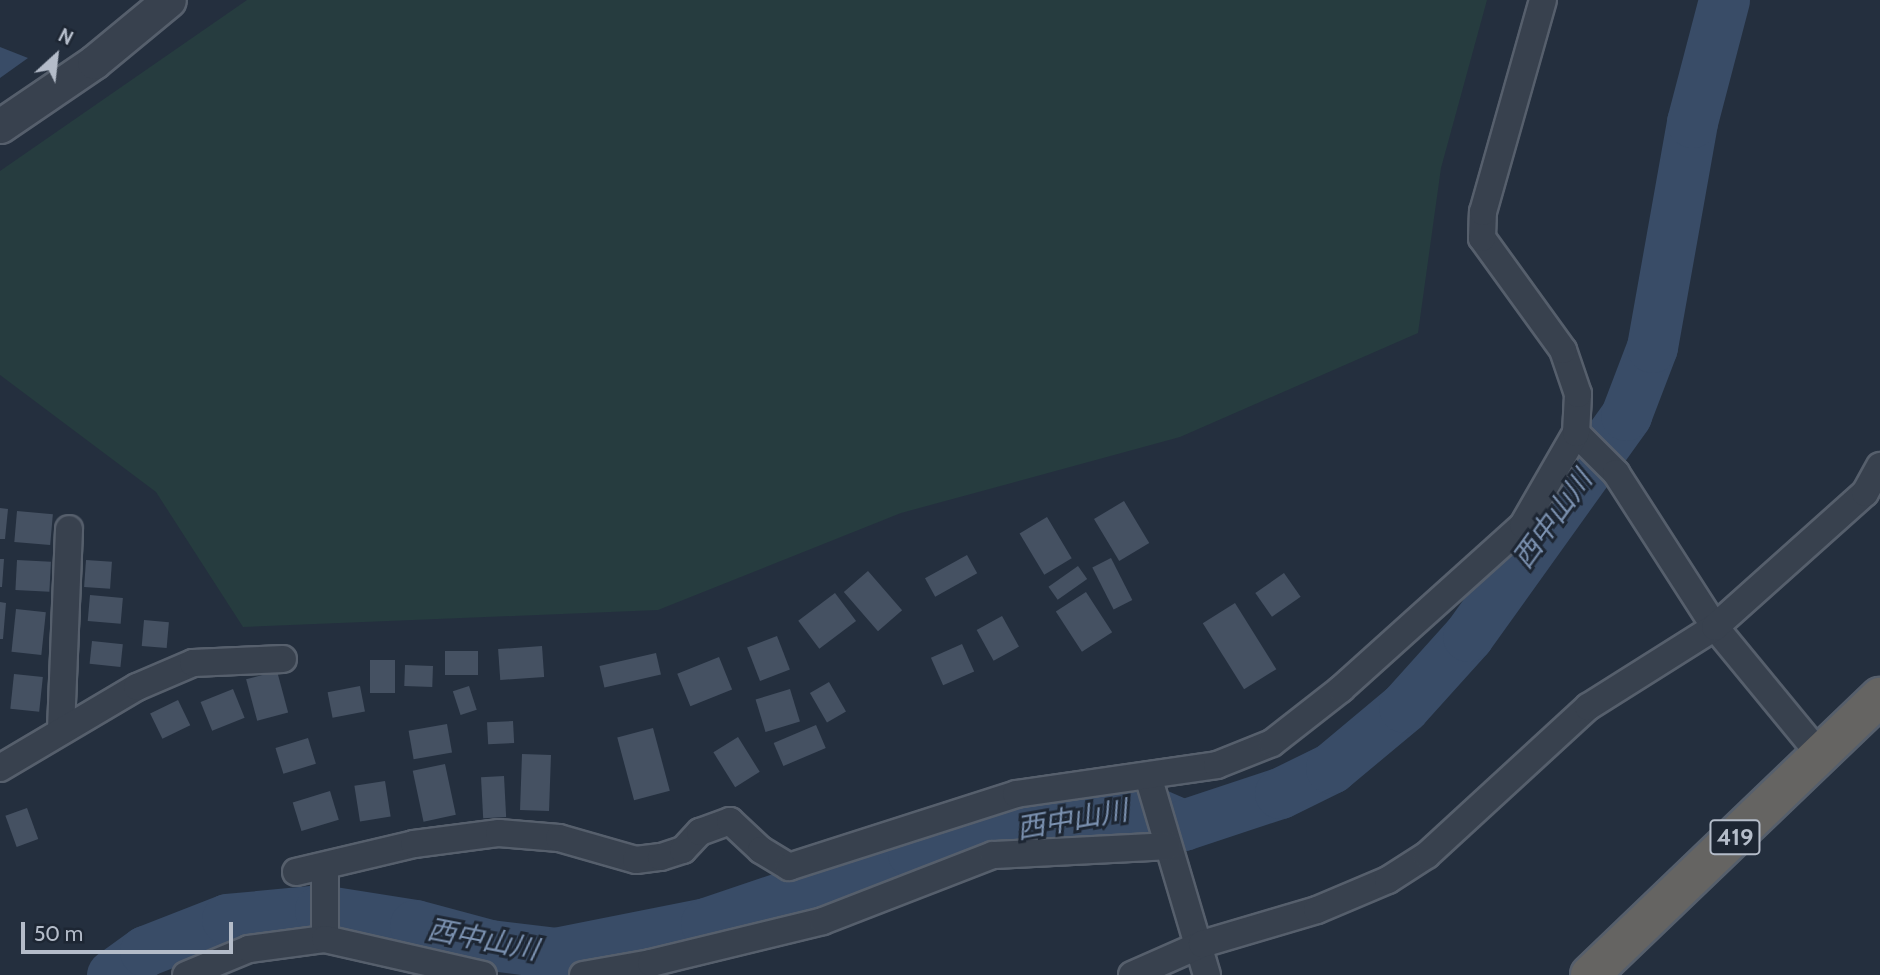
<!DOCTYPE html>
<meta charset="utf-8">
<style>
body{margin:0}
#map{position:relative;width:1880px;height:975px;overflow:hidden;background:#242f3e;font-family:Cabin,"Noto Sans JP",sans-serif}
div>[style]{position:absolute}
.green>*{inset:0;background:#263c3f}
.water>*{inset:0;background:#394c67}
.river>*{height:51px;margin:-25.5px;padding:0 25.5px;transform-origin:25.5px;border-radius:25.5px;background:#394c67}
.building>*{inset:0;background:#455162;transform-origin:0 0}
.roads{filter:drop-shadow(2px 0 #565f6c) drop-shadow(-2px 0 #565f6c) drop-shadow(0 2px #565f6c) drop-shadow(0 -2px #565f6c)}
.minor>*{height:26px;margin:-13px;padding:0 13px;transform-origin:13px;border-radius:13px;background:#38414e}
.tertiary>*{height:33px;margin:-16.5px;padding:0 16.5px;transform-origin:16.5px;border-radius:16.5px;background:#38414e}
.trunk>*{height:38px;margin:-19px;padding:0 19px;transform-origin:19px;border-radius:19px;background:#656462}
span{translate:-50% -50%;white-space:nowrap;text-align:center;line-height:1.15;-webkit-text-stroke:6px #1d2633;paint-order:stroke}
.shield-label span{padding:2px 5px;background:#1d2633;border:2px solid;border-radius:5px;-webkit-text-stroke-width:0}
.shield-label{font-size:24px;color:#b4bcc9;font-weight:700}
.water-label{font-size:28px;color:#7c92b1;font-style:italic}
.north{position:absolute;left:21px;top:21px;width:70px;height:70px;-webkit-text-stroke:5px #1d2633;paint-order:stroke;rotate:27deg;font-size:19px;font-weight:700;line-height:28px;text-align:center;color:#b4bcc9}
.north::after{content:'';display:block;margin:auto;width:24px;height:32px;background:#b4bcc9;clip-path:polygon(50% 0,100% 100%,50% 72%,0 100%)}
.scale{position:absolute;left:21px;top:922px;width:212px;height:32px;box-sizing:border-box;border:4px solid #b4bcc9;border-top:0;padding-left:9px;font-size:21px;line-height:24px;white-space:nowrap;color:#b4bcc9;-webkit-text-stroke:5px #1d2633;paint-order:stroke}
</style>
<div id="map">
<div class="green">
<div style="clip-path:polygon(247px 0,1487px 0,1441px 168px,1418px 333px,1180px 437px,901px 513px,658px 610px,243px 627px,156px 492px,0 375px,0 171px)"></div>
</div>
<div class="water">
<div style="clip-path:polygon(0 47px,28px 58px,0 78px)"></div>
</div>
<div class="river">
<div style="left:112px;top:975px;width:41px;rotate:-36deg"></div>
<div style="left:145px;top:951px;width:88px;rotate:-21.3deg"></div>
<div style="left:227px;top:919px;width:93px;rotate:-5.5deg"></div>
<div style="left:320px;top:910px;width:96px;rotate:9deg"></div>
<div style="left:415px;top:925px;width:78px;rotate:14.9deg"></div>
<div style="left:490px;top:945px;width:65px;rotate:7deg"></div>
<div style="left:555px;top:953px;width:154px;rotate:-11.2deg"></div>
<div style="left:706px;top:923px;width:219px;rotate:-18.7deg"></div>
<div style="left:913px;top:853px;width:163px;rotate:-13.5deg"></div>
<div style="left:1071px;top:815px;width:70px;rotate:-6.5deg"></div>
<div style="left:1141px;top:807px;width:46px;rotate:23.2deg"></div>
<div style="left:1183px;top:825px;width:102px;rotate:-18.3deg"></div>
<div style="left:1280px;top:793px;width:57px;rotate:-26.1deg"></div>
<div style="left:1331px;top:768px;width:95px;rotate:-39.9deg"></div>
<div style="left:1404px;top:707px;width:96px;rotate:-48deg"></div>
<div style="left:1468px;top:636px;width:272px;rotate:-54.4deg"></div>
<div style="left:1626px;top:415px;width:73px;rotate:-69.1deg"></div>
<div style="left:1652px;top:347px;width:229px;rotate:-79.9deg"></div>
<div style="left:1692px;top:122px;width:126px;rotate:-75.3deg"></div>
</div>
<div class="building">
<div style="left:1124px;top:501px;width:49px;height:35px;rotate:59deg"></div>
<div style="clip-path:polygon(0 508px,8px 509px,5px 539px,0 539px)"></div>
<div style="left:17px;top:511px;width:36px;height:31px;rotate:5deg"></div>
<div style="left:1047px;top:517px;width:48px;height:32px;rotate:59deg"></div>
<div style="left:967px;top:555px;width:21px;height:48px;rotate:61deg"></div>
<div style="left:1111px;top:558px;width:47px;height:21px;rotate:63deg"></div>
<div style="clip-path:polygon(0 559px,4px 559px,2px 587px,0 587px)"></div>
<div style="left:17px;top:560px;width:34px;height:30px;rotate:3deg"></div>
<div style="left:86px;top:560px;width:26px;height:27px;rotate:4deg"></div>
<div style="left:1078px;top:566px;width:16px;height:36px;rotate:55deg"></div>
<div style="left:868px;top:571px;width:52px;height:32px;rotate:49deg"></div>
<div style="left:1284px;top:573px;width:29px;height:35px;rotate:55deg"></div>
<div style="left:1086px;top:592px;width:48px;height:36px;rotate:57deg"></div>
<div style="left:835px;top:593px;width:35px;height:46px;rotate:53deg"></div>
<div style="left:90px;top:595px;width:33px;height:26px;rotate:5deg"></div>
<div style="clip-path:polygon(0 602px,6px 603px,3px 639px,0 639px)"></div>
<div style="left:1235px;top:603px;width:78px;height:38px;rotate:58deg"></div>
<div style="left:16px;top:609px;width:30px;height:43px;rotate:6deg"></div>
<div style="left:1002px;top:616px;width:35px;height:29px;rotate:61deg"></div>
<div style="left:144px;top:620px;width:25px;height:26px;rotate:5deg"></div>
<div style="left:777px;top:636px;width:36px;height:32px;rotate:69deg"></div>
<div style="left:92px;top:641px;width:31px;height:23px;rotate:6deg"></div>
<div style="left:962px;top:644px;width:30px;height:34px;rotate:66deg"></div>
<div style="left:542px;top:646px;width:31px;height:44px;rotate:86deg"></div>
<div style="left:478px;top:651px;width:24px;height:33px;rotate:90deg"></div>
<div style="left:656px;top:653px;width:22px;height:58px;rotate:77deg"></div>
<div style="left:719px;top:657px;width:35px;height:45px;rotate:68deg"></div>
<div style="left:370px;top:660px;width:25px;height:33px"></div>
<div style="left:405px;top:665px;width:28px;height:21px;rotate:2deg"></div>
<div style="left:277px;top:671px;width:43px;height:32px;rotate:75deg"></div>
<div style="left:14px;top:674px;width:29px;height:35px;rotate:6deg"></div>
<div style="left:829px;top:682px;width:34px;height:22px;rotate:60deg"></div>
<div style="left:360px;top:686px;width:26px;height:33px;rotate:79deg"></div>
<div style="left:469px;top:686px;width:25px;height:17px;rotate:72deg"></div>
<div style="left:233px;top:689px;width:31px;height:35px;rotate:68deg"></div>
<div style="left:790px;top:689px;width:34px;height:36px;rotate:73deg"></div>
<div style="left:178px;top:700px;width:28px;height:31px;rotate:64deg"></div>
<div style="left:513px;top:721px;width:22px;height:26px;rotate:87deg"></div>
<div style="left:447px;top:724px;width:29px;height:39px;rotate:80deg"></div>
<div style="left:816px;top:725px;width:25px;height:46px;rotate:67deg"></div>
<div style="left:653px;top:728px;width:65px;height:37px;rotate:75deg"></div>
<div style="left:738px;top:737px;width:41px;height:29px;rotate:58deg"></div>
<div style="left:308px;top:738px;width:27px;height:34px;rotate:73deg"></div>
<div style="left:522px;top:754px;width:29px;height:56px;rotate:2deg"></div>
<div style="left:445px;top:764px;width:52px;height:33px;rotate:78deg"></div>
<div style="left:504px;top:776px;width:41px;height:23px;rotate:87deg"></div>
<div style="left:385px;top:781px;width:36px;height:31px;rotate:81deg"></div>
<div style="left:330px;top:791px;width:30px;height:39px;rotate:73deg"></div>
<div style="left:27px;top:808px;width:33px;height:23px;rotate:70deg"></div>
</div>
<div class="roads">
<div class="minor">
<div style="left:1576px;top:433px;width:57px;rotate:45deg"></div>
<div style="left:1616px;top:473px;width:183px;rotate:57.3deg"></div>
<div style="left:1715px;top:627px;width:166px;rotate:50.6deg"></div>
<div style="left:61px;top:729px;width:200px;rotate:-87.7deg"></div>
<div style="left:0;top:768px;width:159px;rotate:-30.6deg"></div>
<div style="left:137px;top:687px;width:61px;rotate:-23.2deg"></div>
<div style="left:193px;top:663px;width:90px;rotate:-2.5deg"></div>
<div style="left:1148px;top:776px;width:208px;rotate:73.5deg"></div>
<div style="left:296px;top:872px;width:121px;rotate:-13.3deg"></div>
<div style="left:414px;top:844px;width:86px;rotate:-7.4deg"></div>
<div style="left:499px;top:833px;width:60px;rotate:4.8deg"></div>
<div style="left:559px;top:838px;width:80px;rotate:15.9deg"></div>
<div style="left:636px;top:860px;width:25px;rotate:-7deg"></div>
<div style="left:661px;top:857px;width:23px;rotate:-18deg"></div>
<div style="left:683px;top:850px;width:25px;rotate:-47deg"></div>
<div style="left:700px;top:832px;width:32px;rotate:-20deg"></div>
<div style="left:730px;top:821px;width:42px;rotate:43.1deg"></div>
<div style="left:761px;top:850px;width:33px;rotate:31deg"></div>
<div style="left:789px;top:867px;width:238px;rotate:-17.8deg"></div>
<div style="left:1016px;top:794px;width:203px;rotate:-8.2deg"></div>
<div style="left:1217px;top:765px;width:59px;rotate:-21.8deg"></div>
<div style="left:1272px;top:743px;width:88px;rotate:-38deg"></div>
<div style="left:1341px;top:689px;width:245px;rotate:-42deg"></div>
<div style="left:1523px;top:525px;width:106px;rotate:-60.1deg"></div>
<div style="left:1576px;top:433px;width:39px;rotate:-87deg"></div>
<div style="left:1578px;top:394px;width:46px;rotate:-108.8deg"></div>
<div style="left:1563px;top:350px;width:138px;rotate:-125.9deg"></div>
<div style="left:1482px;top:238px;width:26px;rotate:-88deg"></div>
<div style="left:1483px;top:212px;width:220px;rotate:-74.2deg"></div>
<div style="left:325px;top:939px;width:73px;rotate:-90deg"></div>
<div style="left:186px;top:975px;width:68px;rotate:-22.4deg"></div>
<div style="left:249px;top:949px;width:77px;rotate:-7.5deg"></div>
<div style="left:325px;top:939px;width:162px;rotate:12.8deg"></div>
<div style="left:583px;top:975px;width:69px;rotate:-10deg"></div>
<div style="left:651px;top:963px;width:177px;rotate:-13.7deg"></div>
<div style="left:823px;top:921px;width:182px;rotate:-21.2deg"></div>
<div style="left:993px;top:855px;width:175px;rotate:-2.9deg"></div>
<div style="left:1132px;top:975px;width:77px;rotate:-23.9deg"></div>
<div style="left:1202px;top:944px;width:120px;rotate:-16.5deg"></div>
<div style="left:1317px;top:910px;width:77px;rotate:-22.9deg"></div>
<div style="left:1388px;top:880px;width:46px;rotate:-32.7deg"></div>
<div style="left:1427px;top:855px;width:219px;rotate:-42.6deg"></div>
<div style="left:1588px;top:707px;width:150px;rotate:-32.2deg"></div>
<div style="left:1715px;top:627px;width:201px;rotate:-41.8deg"></div>
<div style="left:1865px;top:493px;width:31px;rotate:-61deg"></div>
</div>
<div class="tertiary">
<div style="left:0;top:126px;width:114px;rotate:-34.2deg"></div>
<div style="left:94px;top:62px;width:97px;rotate:-39.6deg"></div>
</div>
<div class="trunk">
<div style="left:1590px;top:975px;width:402px;rotate:-43.8deg"></div>
</div>
</div>
<div class="shield-label">
<span style="left:1735px;top:837px">419</span>
</div>
<div class="water-label">
<span style="left:1552px;top:519px;rotate:-54deg">西中山川</span>
<span style="left:1072px;top:819px;rotate:-10deg">西中山川</span>
<span style="left:483px;top:939px;rotate:11deg">西中山川</span>
</div>
<div class="north">N</div>
<div class="scale">50 m</div>
</div>
